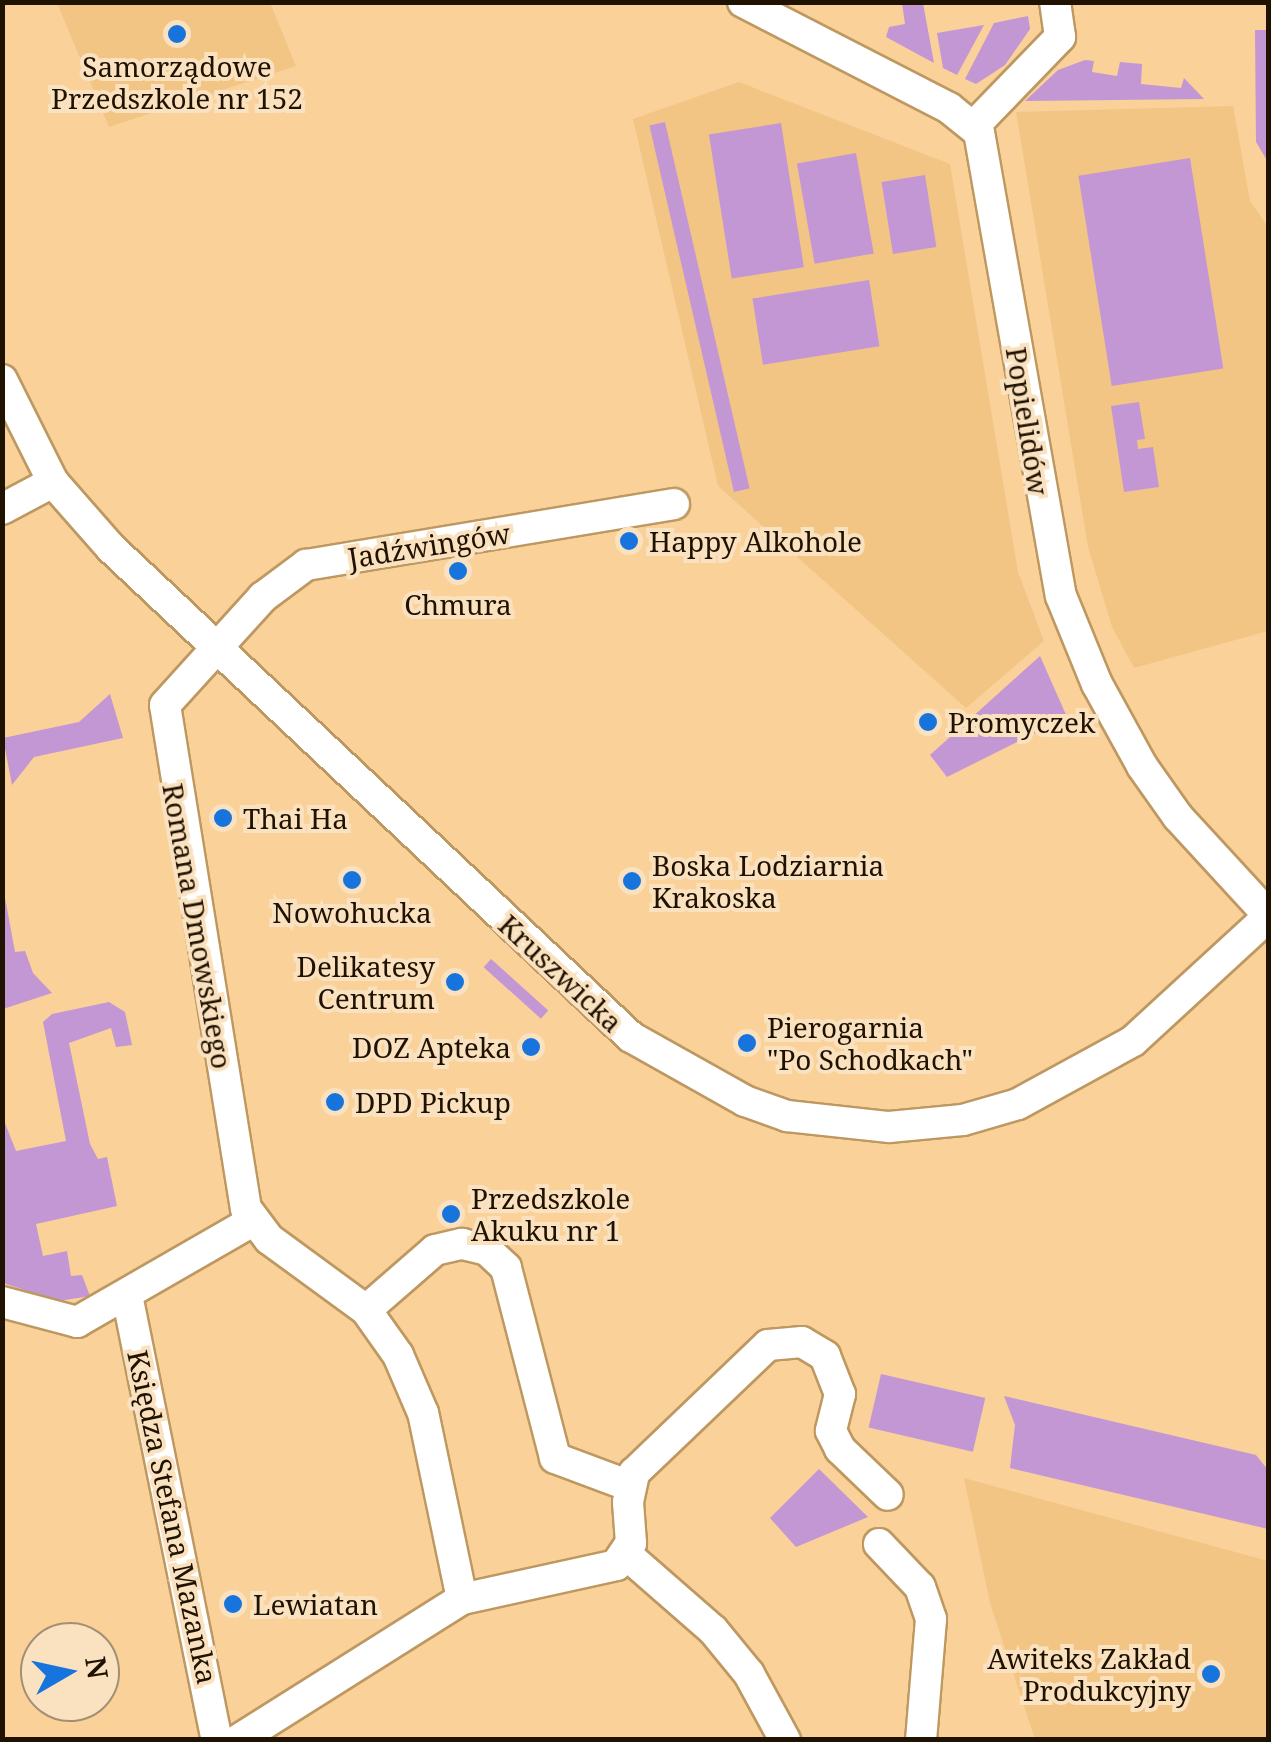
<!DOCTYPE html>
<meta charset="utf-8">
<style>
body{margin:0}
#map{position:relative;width:1271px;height:1742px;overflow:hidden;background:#f9d199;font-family:"Noto Serif",serif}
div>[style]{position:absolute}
.built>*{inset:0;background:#f2c585}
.green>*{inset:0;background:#c297d4;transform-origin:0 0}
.roads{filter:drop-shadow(2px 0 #be9861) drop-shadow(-2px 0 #be9861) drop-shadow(0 2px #be9861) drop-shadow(0 -2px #be9861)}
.minor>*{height:30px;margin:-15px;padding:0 15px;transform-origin:15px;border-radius:15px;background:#fff}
.dots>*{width:28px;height:28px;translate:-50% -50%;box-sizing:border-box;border:5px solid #fae2c0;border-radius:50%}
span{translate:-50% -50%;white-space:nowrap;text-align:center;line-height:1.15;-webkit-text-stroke:8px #fae2c0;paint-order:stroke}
.poi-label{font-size:28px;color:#201200}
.left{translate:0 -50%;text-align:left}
.right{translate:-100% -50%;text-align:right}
.street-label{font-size:28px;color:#201200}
.frame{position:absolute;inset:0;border:5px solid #201200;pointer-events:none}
.north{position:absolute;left:20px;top:1622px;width:100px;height:100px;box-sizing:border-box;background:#fae2c0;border:2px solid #a38f73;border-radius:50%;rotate:81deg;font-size:28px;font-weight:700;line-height:40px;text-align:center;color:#201200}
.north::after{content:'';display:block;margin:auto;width:35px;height:45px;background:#1774dd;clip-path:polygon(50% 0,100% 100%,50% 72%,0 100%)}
</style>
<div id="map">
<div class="built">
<div style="clip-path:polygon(57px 3px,270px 3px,296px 66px,109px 127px)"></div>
<div style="clip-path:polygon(739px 82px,950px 164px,1018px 572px,1044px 641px,966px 708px,718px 486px,633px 119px)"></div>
<div style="clip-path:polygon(1233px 106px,1250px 201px,1268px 227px,1268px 631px,1134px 668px,1112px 627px,1088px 547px,1016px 112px)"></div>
<div style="clip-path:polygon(964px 1478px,1268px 1561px,1268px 1739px,1035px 1739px,990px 1603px)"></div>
</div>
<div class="green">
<div style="clip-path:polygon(902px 3px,923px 3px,934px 63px,886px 37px,889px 27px,905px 24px)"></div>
<div style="clip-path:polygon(1028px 16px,1030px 29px,1005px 65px,976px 84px,965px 79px,994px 23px)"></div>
<div style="clip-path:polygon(984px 25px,957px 75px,943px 68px,937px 33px)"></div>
<div style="clip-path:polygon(1255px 30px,1268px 30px,1268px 162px,1256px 142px)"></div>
<div style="clip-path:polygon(1085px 60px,1094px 61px,1092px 72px,1117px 76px,1120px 62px,1142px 64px,1141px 84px,1181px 88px,1184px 78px,1204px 99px,1025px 101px,1058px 70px)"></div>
<div style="left:665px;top:122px;width:376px;height:16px;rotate:77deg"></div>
<div style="left:781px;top:123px;width:146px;height:73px;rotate:81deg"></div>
<div style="left:856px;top:153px;width:102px;height:60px;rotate:80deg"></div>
<div style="left:1190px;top:158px;width:213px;height:113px;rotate:81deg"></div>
<div style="left:925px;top:175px;width:73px;height:44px;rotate:81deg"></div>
<div style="left:869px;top:280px;width:67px;height:118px;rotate:81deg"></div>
<div style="clip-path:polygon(1139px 402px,1145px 439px,1137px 440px,1138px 449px,1153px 447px,1159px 487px,1124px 492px,1111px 406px)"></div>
<div style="clip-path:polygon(1040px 656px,1067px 717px,947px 777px,930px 755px)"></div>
<div style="clip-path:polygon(110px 694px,123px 738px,34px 757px,12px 785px,3px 738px,79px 722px)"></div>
<div style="clip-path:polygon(3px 887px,15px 952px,25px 951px,33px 973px,52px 993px,3px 1009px)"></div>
<div style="left:491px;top:959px;width:77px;height:11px;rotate:42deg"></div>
<div style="clip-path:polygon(109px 1002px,125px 1012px,132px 1045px,116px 1047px,111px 1028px,69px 1043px,90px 1144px,98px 1159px,107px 1157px,117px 1206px,36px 1224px,43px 1256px,67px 1251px,71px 1276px,82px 1275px,90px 1296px,59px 1301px,3px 1283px,3px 1118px,16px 1151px,66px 1141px,43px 1022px,52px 1014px)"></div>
<div style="left:881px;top:1374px;width:107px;height:55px;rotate:13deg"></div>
<div style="clip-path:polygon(1004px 1396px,1256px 1455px,1268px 1470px,1268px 1529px,1010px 1468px,1015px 1425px)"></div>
<div style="clip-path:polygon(819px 1469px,868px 1517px,796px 1547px,770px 1518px)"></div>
</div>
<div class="roads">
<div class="minor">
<div style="left:743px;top:2px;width:232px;rotate:27.2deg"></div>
<div style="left:949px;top:108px;width:38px;rotate:39deg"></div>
<div style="left:979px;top:132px;width:471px;rotate:80deg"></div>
<div style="left:1061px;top:596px;width:95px;rotate:67.8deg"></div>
<div style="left:1097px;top:684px;width:94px;rotate:61.2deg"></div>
<div style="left:1142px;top:766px;width:62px;rotate:54.8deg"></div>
<div style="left:1178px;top:817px;width:133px;rotate:47.4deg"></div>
<div style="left:974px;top:126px;width:124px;rotate:-46deg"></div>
<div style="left:1060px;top:37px;width:35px;rotate:-98deg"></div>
<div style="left:2px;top:380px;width:114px;rotate:63.4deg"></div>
<div style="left:53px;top:482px;width:88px;rotate:48.7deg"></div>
<div style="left:111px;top:548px;width:714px;rotate:43.24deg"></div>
<div style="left:631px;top:1037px;width:131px;rotate:29.3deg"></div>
<div style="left:745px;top:1101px;width:45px;rotate:19.7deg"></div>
<div style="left:787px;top:1116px;width:103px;rotate:6.2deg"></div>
<div style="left:889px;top:1127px;width:74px;rotate:-5.4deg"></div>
<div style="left:963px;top:1120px;width:57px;rotate:-16.2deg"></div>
<div style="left:1018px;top:1104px;width:131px;rotate:-28.7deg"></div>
<div style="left:1133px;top:1041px;width:183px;rotate:-42.6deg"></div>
<div style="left:2px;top:509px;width:58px;rotate:-27.9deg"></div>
<div style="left:127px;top:1295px;width:454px;rotate:78.6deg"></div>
<div style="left:2px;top:1302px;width:78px;rotate:14.9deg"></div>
<div style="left:77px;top:1322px;width:201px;rotate:-29.9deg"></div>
<div style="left:366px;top:1310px;width:91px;rotate:-41deg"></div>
<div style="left:435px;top:1250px;width:28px;rotate:-13deg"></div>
<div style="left:462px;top:1244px;width:26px;rotate:13deg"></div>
<div style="left:487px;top:1250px;width:26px;rotate:43deg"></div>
<div style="left:506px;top:1268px;width:196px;rotate:75.5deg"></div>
<div style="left:555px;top:1458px;width:80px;rotate:20.5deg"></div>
<div style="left:879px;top:1544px;width:59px;rotate:46.4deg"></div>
<div style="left:920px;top:1587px;width:34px;rotate:71deg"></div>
<div style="left:931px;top:1619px;width:121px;rotate:94.7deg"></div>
<div style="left:627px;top:1555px;width:114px;rotate:41.1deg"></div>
<div style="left:713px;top:1630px;width:57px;rotate:50.7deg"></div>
<div style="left:749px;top:1674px;width:75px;rotate:61.4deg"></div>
<div style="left:462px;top:1599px;width:190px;rotate:-101.8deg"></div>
<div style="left:423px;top:1413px;width:63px;rotate:-113.3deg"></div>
<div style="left:398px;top:1355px;width:55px;rotate:-125.4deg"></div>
<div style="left:366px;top:1310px;width:120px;rotate:-143.8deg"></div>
<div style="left:269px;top:1239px;width:38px;rotate:-127deg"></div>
<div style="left:246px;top:1209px;width:510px;rotate:-99.13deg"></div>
<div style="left:165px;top:705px;width:146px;rotate:-47.8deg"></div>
<div style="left:263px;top:597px;width:54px;rotate:-36.7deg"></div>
<div style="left:306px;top:565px;width:373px;rotate:-9.4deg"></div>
<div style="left:238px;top:1740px;width:265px;rotate:-32.2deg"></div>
<div style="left:462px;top:1599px;width:158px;rotate:-12.4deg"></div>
<div style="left:616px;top:1565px;width:27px;rotate:-56deg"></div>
<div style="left:631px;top:1543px;width:41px;rotate:-94.2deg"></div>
<div style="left:628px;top:1502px;width:30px;rotate:-78deg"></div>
<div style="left:634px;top:1473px;width:185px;rotate:-43.7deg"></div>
<div style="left:768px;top:1345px;width:34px;rotate:-5deg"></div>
<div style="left:802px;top:1342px;width:27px;rotate:31deg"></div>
<div style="left:825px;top:1356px;width:41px;rotate:68.5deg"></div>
<div style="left:840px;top:1394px;width:38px;rotate:104deg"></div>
<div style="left:831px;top:1431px;width:20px;rotate:63deg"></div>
<div style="left:840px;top:1449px;width:66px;rotate:43.8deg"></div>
</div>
</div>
<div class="dots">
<div style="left:177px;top:34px;background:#1774dd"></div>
<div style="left:629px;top:541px;background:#1774dd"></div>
<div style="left:458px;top:571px;background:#1774dd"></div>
<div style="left:928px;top:722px;background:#1774dd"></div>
<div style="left:223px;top:818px;background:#1774dd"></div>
<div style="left:352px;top:880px;background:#1774dd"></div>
<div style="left:632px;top:881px;background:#1774dd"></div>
<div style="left:455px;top:982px;background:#1774dd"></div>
<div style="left:747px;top:1043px;background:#1774dd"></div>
<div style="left:531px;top:1047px;background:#1774dd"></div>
<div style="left:335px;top:1102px;background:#1774dd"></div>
<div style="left:451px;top:1214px;background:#1774dd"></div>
<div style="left:233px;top:1604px;background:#1774dd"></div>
<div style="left:1211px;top:1674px;background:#1774dd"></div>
</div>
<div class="poi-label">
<span style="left:177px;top:82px">Samorządowe<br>Przedszkole nr 152</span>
<span class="left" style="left:649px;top:541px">Happy Alkohole</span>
<span style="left:458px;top:604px">Chmura</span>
<span class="left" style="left:948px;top:722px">Promyczek</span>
<span class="left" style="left:243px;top:818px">Thai Ha</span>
<span class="left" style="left:652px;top:881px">Boska Lodziarnia<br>Krakoska</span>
<span style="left:352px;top:912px">Nowohucka</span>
<span class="right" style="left:435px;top:982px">Delikatesy<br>Centrum</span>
<span class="left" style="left:767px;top:1043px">Pierogarnia<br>"Po Schodkach"</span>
<span class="right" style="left:511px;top:1047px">DOZ Apteka</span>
<span class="left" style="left:355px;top:1102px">DPD Pickup</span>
<span class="left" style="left:471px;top:1214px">Przedszkole<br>Akuku nr 1</span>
<span class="left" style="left:253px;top:1604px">Lewiatan</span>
<span class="right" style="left:1191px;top:1674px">Awiteks Zakład<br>Produkcyjny</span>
</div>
<div class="street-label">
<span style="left:1028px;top:421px;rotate:81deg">Popielidów</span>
<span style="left:429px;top:545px;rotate:-9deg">Jadźwingów</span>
<span style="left:198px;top:926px;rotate:80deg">Romana Dmowskiego</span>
<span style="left:561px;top:973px;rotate:43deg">Kruszwicka</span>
<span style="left:173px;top:1517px;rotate:78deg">Księdza Stefana Mazanka</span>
</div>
<div class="frame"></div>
<div class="north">N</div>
</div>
